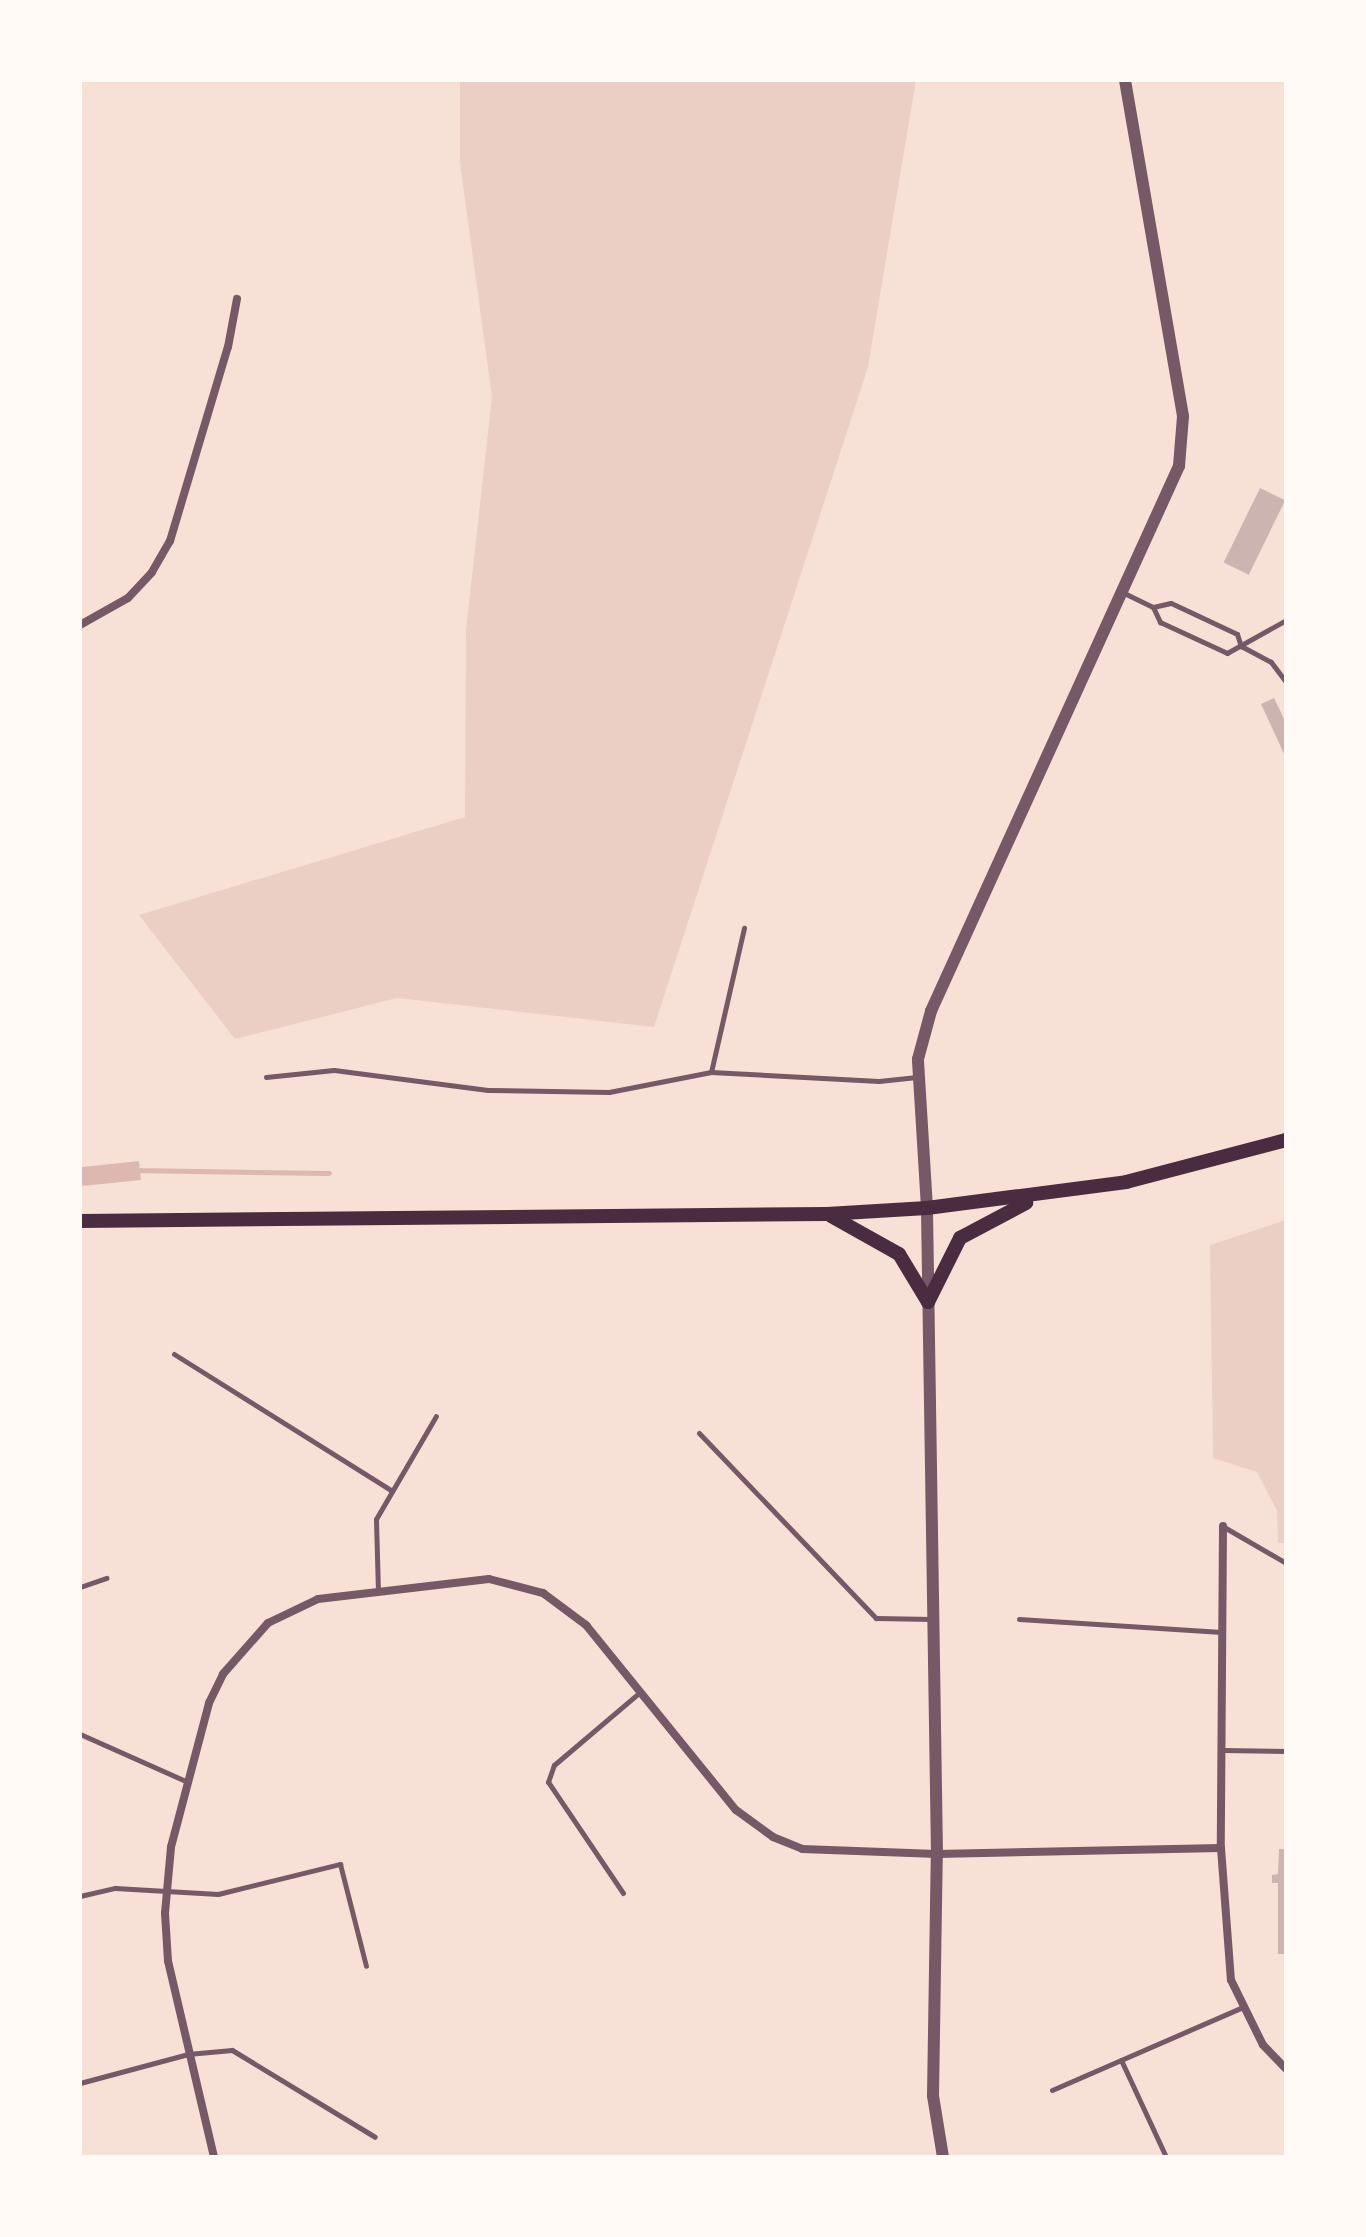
<!DOCTYPE html>
<style>
body{margin:0}
#map{position:relative;width:1366px;height:2237px;overflow:hidden;background:#f7e1d7;font-family:Cabin,sans-serif}
div>[style]{position:absolute}
.green>*{inset:0;background:#ebcfc5}
.water>*{inset:0;background:#dcb8b0;transform-origin:0 0}
.stream>*{height:5px;margin:-2.5px;padding:0 2.5px;transform-origin:2.5px;border-radius:2.5px;background:#dcb8b0}
.building>*{inset:0;background:#ccb4b1;transform-origin:0 0}
.service>*{height:5px;margin:-2.5px;padding:0 2.5px;transform-origin:2.5px;border-radius:2.5px;background:#755966}
.minor>*{height:8px;margin:-4px;padding:0 4px;transform-origin:4px;border-radius:4px;background:#755966}
.tertiary>*{height:12px;margin:-6px;padding:0 6px;transform-origin:6px;border-radius:6px;background:#755966}
.primary>*{height:14px;margin:-7px;padding:0 7px;transform-origin:7px;border-radius:7px;background:#4a2c40}
span{translate:-50% -50%;white-space:nowrap;text-align:center;line-height:1.15;-webkit-text-stroke:7px #fffaf5;paint-order:stroke}
.frame{position:absolute;inset:0;border:82px solid #fffaf5;pointer-events:none}
</style>
<div id="map">
<div class="green">
<div style="clip-path:polygon(460px 80px,916px 80px,868px 367px,654px 1027px,397px 998px,235px 1039px,139px 915px,465px 817px,466px 630px,492px 397px,460px 163px)"></div>
<div style="clip-path:polygon(1286px 1220px,1286px 1543px,1278px 1543px,1277px 1511px,1257px 1472px,1213px 1458px,1210px 1245px)"></div>
</div>
<div class="water">
<div style="left:139px;top:1161px;width:19px;height:59px;rotate:84deg"></div>
</div>
<div class="stream">
<div style="left:134px;top:1170px;width:195px;rotate:0.9deg"></div>
</div>
<div class="building">
<div style="left:1260px;top:488px;width:28px;height:83px;rotate:26deg"></div>
<div style="clip-path:polygon(1274px 698px,1286px 723px,1286px 758px,1261px 704px)"></div>
<div style="clip-path:polygon(1279px 1849px,1286px 1849px,1286px 1954px,1278px 1954px,1278px 1883px,1272px 1883px,1272px 1875px,1278px 1874px)"></div>
</div>
<div class="service">
<div style="left:1124px;top:593px;width:32px;rotate:26deg"></div>
<div style="left:1153px;top:607px;width:17px;rotate:65deg"></div>
<div style="left:1160px;top:622px;width:74px;rotate:24.8deg"></div>
<div style="left:1227px;top:653px;width:68px;rotate:-29.2deg"></div>
<div style="left:1153px;top:607px;width:18px;rotate:-13deg"></div>
<div style="left:1171px;top:603px;width:73px;rotate:25.2deg"></div>
<div style="left:1237px;top:634px;width:13px;rotate:72deg"></div>
<div style="left:1241px;top:646px;width:34px;rotate:28deg"></div>
<div style="left:1271px;top:662px;width:25px;rotate:53deg"></div>
<div style="left:711px;top:1072px;width:148px;rotate:-77.1deg"></div>
<div style="left:266px;top:1077px;width:68px;rotate:-5.9deg"></div>
<div style="left:334px;top:1070px;width:155px;rotate:7.4deg"></div>
<div style="left:488px;top:1090px;width:121px;rotate:0.9deg"></div>
<div style="left:609px;top:1092px;width:104px;rotate:-11.1deg"></div>
<div style="left:711px;top:1072px;width:168px;rotate:3.1deg"></div>
<div style="left:879px;top:1081px;width:38px;rotate:-6deg"></div>
<div style="left:174px;top:1354px;width:257px;rotate:32.1deg"></div>
<div style="left:699px;top:1433px;width:256px;rotate:46.3deg"></div>
<div style="left:876px;top:1618px;width:56px;rotate:1deg"></div>
<div style="left:1224px;top:1527px;width:72px;rotate:30.1deg"></div>
<div style="left:80px;top:1587px;width:28px;rotate:-19deg"></div>
<div style="left:378px;top:1592px;width:73px;rotate:-91.6deg"></div>
<div style="left:376px;top:1519px;width:119px;rotate:-59.8deg"></div>
<div style="left:1019px;top:1619px;width:203px;rotate:3.7deg"></div>
<div style="left:80px;top:1734px;width:118px;rotate:24deg"></div>
<div style="left:1222px;top:1750px;width:64px;rotate:0.9deg"></div>
<div style="left:623px;top:1893px;width:134px;rotate:-124deg"></div>
<div style="left:548px;top:1782px;width:18px;rotate:-71deg"></div>
<div style="left:554px;top:1765px;width:113px;rotate:-40.3deg"></div>
<div style="left:80px;top:1896px;width:36px;rotate:-13deg"></div>
<div style="left:115px;top:1888px;width:103px;rotate:3.3deg"></div>
<div style="left:218px;top:1894px;width:126px;rotate:-13.8deg"></div>
<div style="left:340px;top:1864px;width:105px;rotate:75.7deg"></div>
<div style="left:1121px;top:2060px;width:107px;rotate:65.1deg"></div>
<div style="left:80px;top:2083px;width:112px;rotate:-15deg"></div>
<div style="left:188px;top:2054px;width:44px;rotate:-5.2deg"></div>
<div style="left:232px;top:2050px;width:167px;rotate:31.3deg"></div>
<div style="left:1052px;top:2090px;width:206px;rotate:-23.5deg"></div>
</div>
<div class="minor">
<div style="left:80px;top:625px;width:55px;rotate:-29.4deg"></div>
<div style="left:128px;top:598px;width:35px;rotate:-47deg"></div>
<div style="left:152px;top:572px;width:36px;rotate:-60deg"></div>
<div style="left:170px;top:541px;width:202px;rotate:-73.4deg"></div>
<div style="left:228px;top:347px;width:49px;rotate:-79.4deg"></div>
<div style="left:1223px;top:1526px;width:322px;rotate:90.4deg"></div>
<div style="left:1221px;top:1848px;width:132px;rotate:85.7deg"></div>
<div style="left:1231px;top:1980px;width:72px;rotate:63.8deg"></div>
<div style="left:1263px;top:2045px;width:33px;rotate:46deg"></div>
<div style="left:214px;top:2157px;width:201px;rotate:-103.2deg"></div>
<div style="left:168px;top:1961px;width:48px;rotate:-93.6deg"></div>
<div style="left:165px;top:1913px;width:66px;rotate:-84.8deg"></div>
<div style="left:171px;top:1847px;width:149px;rotate:-75.2deg"></div>
<div style="left:209px;top:1703px;width:32px;rotate:-64deg"></div>
<div style="left:223px;top:1674px;width:68px;rotate:-48.6deg"></div>
<div style="left:268px;top:1623px;width:55px;rotate:-25.6deg"></div>
<div style="left:318px;top:1599px;width:172px;rotate:-6.7deg"></div>
<div style="left:489px;top:1579px;width:56px;rotate:14.5deg"></div>
<div style="left:543px;top:1593px;width:54px;rotate:36.7deg"></div>
<div style="left:586px;top:1625px;width:238px;rotate:51deg"></div>
<div style="left:736px;top:1810px;width:46px;rotate:36.1deg"></div>
<div style="left:773px;top:1837px;width:31px;rotate:22deg"></div>
<div style="left:802px;top:1849px;width:135px;rotate:2.1deg"></div>
<div style="left:937px;top:1854px;width:284px;rotate:-1.2deg"></div>
</div>
<div class="tertiary">
<div style="left:943px;top:2157px;width:62px;rotate:-99.3deg"></div>
<div style="left:933px;top:2096px;width:242px;rotate:-89.1deg"></div>
<div style="left:937px;top:1854px;width:646px;rotate:-90.89deg"></div>
<div style="left:927px;top:1208px;width:149px;rotate:-93.5deg"></div>
<div style="left:918px;top:1059px;width:50px;rotate:-74.8deg"></div>
<div style="left:931px;top:1011px;width:599px;rotate:-65.53deg"></div>
<div style="left:1179px;top:466px;width:50px;rotate:-85.4deg"></div>
<div style="left:1183px;top:416px;width:341px;rotate:-99.8deg"></div>
</div>
<div class="primary">
<div style="left:831px;top:1216px;width:78px;rotate:29.2deg"></div>
<div style="left:899px;top:1254px;width:56px;rotate:58.9deg"></div>
<div style="left:80px;top:1221px;width:747px;rotate:-0.54deg"></div>
<div style="left:827px;top:1214px;width:100px;rotate:-3.4deg"></div>
<div style="left:927px;top:1208px;width:201px;rotate:-7.4deg"></div>
<div style="left:1126px;top:1182px;width:165px;rotate:-14.7deg"></div>
<div style="left:928px;top:1302px;width:72px;rotate:-63.4deg"></div>
<div style="left:960px;top:1238px;width:75px;rotate:-27.9deg"></div>
</div>
<div class="frame"></div>
</div>
